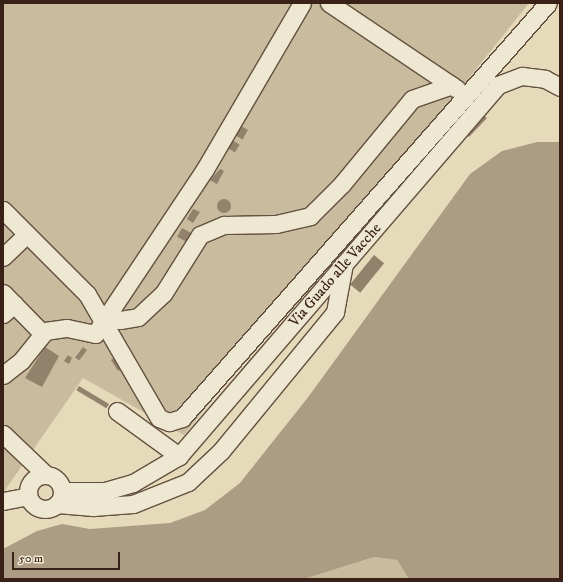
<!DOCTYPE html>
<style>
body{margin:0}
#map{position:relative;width:563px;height:582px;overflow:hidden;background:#e5dbba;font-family:"IM FELL DW Pica",serif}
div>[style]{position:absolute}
.green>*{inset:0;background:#c8bb9e}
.water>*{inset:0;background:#ab9c83}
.building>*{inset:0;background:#92826c;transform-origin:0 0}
.round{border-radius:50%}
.roads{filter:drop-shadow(1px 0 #645040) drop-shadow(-1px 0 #645040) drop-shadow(0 1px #645040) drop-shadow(0 -1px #645040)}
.minor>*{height:17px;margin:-8.5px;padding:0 8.5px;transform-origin:8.5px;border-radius:8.5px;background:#eee8d2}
.minor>.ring{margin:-8.5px;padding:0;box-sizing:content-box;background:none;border:17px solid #eee8d2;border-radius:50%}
span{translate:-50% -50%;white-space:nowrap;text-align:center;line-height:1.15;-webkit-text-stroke:3.5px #eee8d2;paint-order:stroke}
.street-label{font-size:15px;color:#392118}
.frame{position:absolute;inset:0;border:4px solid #392118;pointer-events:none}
.scale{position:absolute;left:12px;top:552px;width:108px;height:18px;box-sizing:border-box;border:2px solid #392118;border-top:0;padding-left:5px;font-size:12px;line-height:14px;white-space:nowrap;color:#392118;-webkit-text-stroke:3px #eee8d2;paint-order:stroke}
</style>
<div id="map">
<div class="green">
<div style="clip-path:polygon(3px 3px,529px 3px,184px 435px,83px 378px,3px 493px)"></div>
<div style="clip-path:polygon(374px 557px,397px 560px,409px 579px,304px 579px)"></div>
</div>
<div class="water">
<div style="clip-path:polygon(537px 142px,560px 142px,560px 579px,409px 579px,397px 560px,374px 557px,304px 579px,3px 579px,3px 549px,37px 531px,62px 524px,90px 529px,170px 523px,205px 510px,240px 483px,309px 396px,470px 174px,502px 151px)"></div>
</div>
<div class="building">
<div style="clip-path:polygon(483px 115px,487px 118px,469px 137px,466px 134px)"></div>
<div style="left:241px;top:126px;width:8px;height:11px;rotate:30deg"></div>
<div style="left:232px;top:140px;width:9px;height:9px;rotate:32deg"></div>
<div style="clip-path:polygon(220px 169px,224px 171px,217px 184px,210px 180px)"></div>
<div class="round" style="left:217px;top:199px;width:14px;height:14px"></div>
<div style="clip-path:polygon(193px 209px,200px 212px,193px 223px,187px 219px)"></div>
<div style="left:182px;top:228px;width:10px;height:10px;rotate:29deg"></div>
<div style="left:374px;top:255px;width:13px;height:38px;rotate:39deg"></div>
<div style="clip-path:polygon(45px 347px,59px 356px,42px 387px,25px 378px)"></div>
<div style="left:83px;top:347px;width:5px;height:13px;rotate:37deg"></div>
<div style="clip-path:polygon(68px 355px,72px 358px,69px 364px,64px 361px)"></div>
<div style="clip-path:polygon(117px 356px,125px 366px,118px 371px,111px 360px)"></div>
<div style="left:79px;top:386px;width:35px;height:5px;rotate:31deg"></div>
</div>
<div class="roads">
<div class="minor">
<div style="left:329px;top:3px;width:154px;rotate:33.9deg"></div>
<div style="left:3px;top:210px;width:119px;rotate:45deg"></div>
<div style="left:87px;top:294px;width:143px;rotate:59.9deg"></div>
<div style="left:159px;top:418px;width:11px;rotate:22deg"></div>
<div style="left:169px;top:422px;width:14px;rotate:-17deg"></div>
<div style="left:182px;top:418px;width:553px;rotate:-48.59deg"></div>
<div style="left:3px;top:257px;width:28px;rotate:-44deg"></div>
<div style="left:3px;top:293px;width:57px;rotate:45.7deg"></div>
<div style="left:3px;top:314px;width:15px;rotate:-42deg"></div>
<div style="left:107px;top:318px;width:13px;rotate:9deg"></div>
<div style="left:120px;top:320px;width:18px;rotate:-9deg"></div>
<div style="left:138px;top:317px;width:34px;rotate:-43deg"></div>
<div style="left:163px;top:294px;width:70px;rotate:-57.9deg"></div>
<div style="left:200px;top:235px;width:26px;rotate:-23deg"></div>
<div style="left:224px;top:225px;width:52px;rotate:-1.1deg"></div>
<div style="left:276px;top:224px;width:35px;rotate:-13deg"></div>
<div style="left:310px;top:216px;width:45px;rotate:-45deg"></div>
<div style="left:342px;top:184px;width:110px;rotate:-50.5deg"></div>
<div style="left:412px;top:99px;width:42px;rotate:-19.3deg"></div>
<div style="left:3px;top:375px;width:23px;rotate:-38deg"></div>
<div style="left:21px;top:361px;width:38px;rotate:-51deg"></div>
<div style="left:45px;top:331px;width:22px;rotate:-8deg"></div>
<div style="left:67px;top:328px;width:29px;rotate:12deg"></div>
<div style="left:95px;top:334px;width:198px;rotate:-56.3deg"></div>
<div style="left:205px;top:169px;width:192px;rotate:-59.7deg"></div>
<div style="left:117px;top:411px;width:77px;rotate:36deg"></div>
<div style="left:179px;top:456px;width:489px;rotate:-49.3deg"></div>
<div style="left:498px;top:85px;width:26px;rotate:-21deg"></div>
<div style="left:522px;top:76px;width:23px;rotate:7deg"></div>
<div style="left:545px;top:79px;width:17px;rotate:28deg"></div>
<div style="left:3px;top:434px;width:59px;rotate:43.6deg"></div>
<div class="ring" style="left:28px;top:475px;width:17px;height:17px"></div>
<div style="left:62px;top:491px;width:43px"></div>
<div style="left:105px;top:491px;width:29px;rotate:-16deg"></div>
<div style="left:133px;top:483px;width:53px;rotate:-30.4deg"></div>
<div style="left:3px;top:501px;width:25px;rotate:-11deg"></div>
<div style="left:57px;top:504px;width:36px;rotate:5deg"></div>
<div style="left:93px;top:507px;width:40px;rotate:-4.3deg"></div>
<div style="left:133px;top:504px;width:59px;rotate:-21.8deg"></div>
<div style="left:188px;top:482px;width:45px;rotate:-43.2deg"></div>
<div style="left:221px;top:451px;width:180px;rotate:-50.6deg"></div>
<div style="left:335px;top:312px;width:49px;rotate:-79.4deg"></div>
</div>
</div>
<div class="street-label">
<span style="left:335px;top:275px;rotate:-49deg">Via Guado alle Vacche</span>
</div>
<div class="frame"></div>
<div class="scale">50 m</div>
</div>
